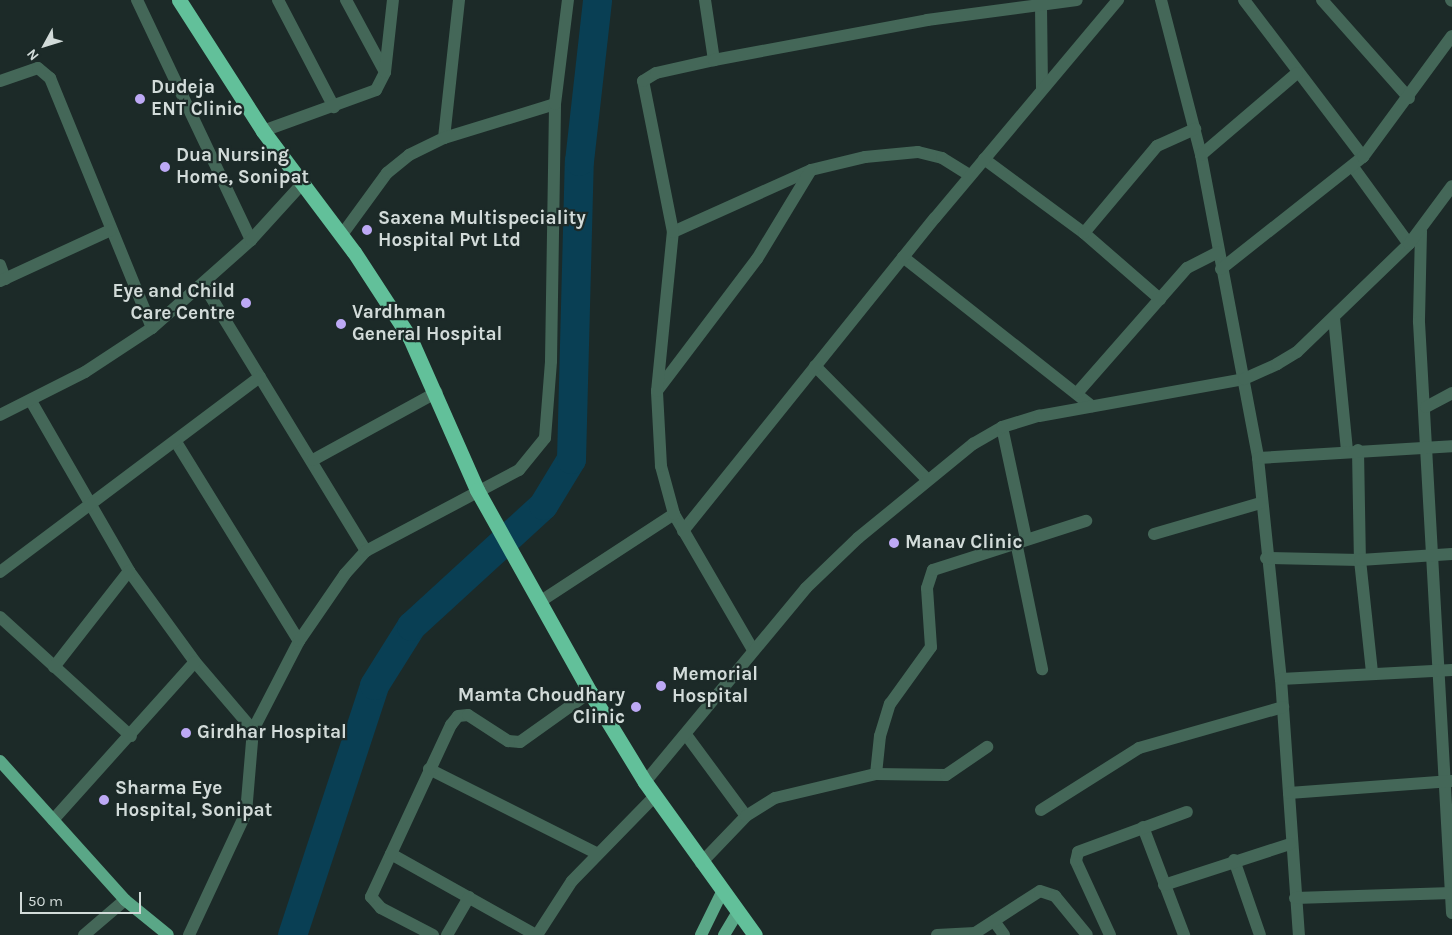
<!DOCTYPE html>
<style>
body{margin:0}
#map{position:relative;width:1452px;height:935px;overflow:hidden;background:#1c2a28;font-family:Karla,sans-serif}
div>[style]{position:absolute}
.river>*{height:29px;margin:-14.5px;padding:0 14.5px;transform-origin:14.5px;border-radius:14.5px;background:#093f54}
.minor>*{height:12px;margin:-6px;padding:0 6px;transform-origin:6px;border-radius:6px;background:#446758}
.major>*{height:12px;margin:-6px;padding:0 6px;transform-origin:6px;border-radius:6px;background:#5aa787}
.highway>*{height:15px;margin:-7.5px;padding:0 7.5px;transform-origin:7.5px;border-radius:7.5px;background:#62c09a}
.dots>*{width:14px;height:14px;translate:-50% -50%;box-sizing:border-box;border:2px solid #1c2a28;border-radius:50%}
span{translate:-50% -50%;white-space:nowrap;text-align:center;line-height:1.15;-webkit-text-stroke:4.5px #1c2a28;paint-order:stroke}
.poi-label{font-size:19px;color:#d2dbd9;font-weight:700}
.left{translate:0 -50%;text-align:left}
.right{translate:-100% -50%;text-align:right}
.north{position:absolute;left:20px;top:20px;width:50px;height:50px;-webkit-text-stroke:4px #1c2a28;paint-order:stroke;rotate:231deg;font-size:14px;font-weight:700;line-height:20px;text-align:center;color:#d2dbd9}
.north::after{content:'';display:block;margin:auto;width:18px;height:22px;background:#d2dbd9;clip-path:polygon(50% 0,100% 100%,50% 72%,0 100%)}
.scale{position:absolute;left:20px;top:892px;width:121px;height:22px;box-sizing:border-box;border:2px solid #d2dbd9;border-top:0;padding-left:6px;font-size:15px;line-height:18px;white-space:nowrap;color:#d2dbd9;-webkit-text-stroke:4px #1c2a28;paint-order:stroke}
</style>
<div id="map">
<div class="river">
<div style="left:292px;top:935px;width:263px;rotate:-71.8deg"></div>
<div style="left:374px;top:685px;width:70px;rotate:-57.9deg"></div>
<div style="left:411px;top:626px;width:179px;rotate:-42.5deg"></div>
<div style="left:543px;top:505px;width:54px;rotate:-58.7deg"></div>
<div style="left:571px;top:459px;width:298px;rotate:-88.5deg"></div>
<div style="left:579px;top:161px;width:162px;rotate:-83.6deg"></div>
</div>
<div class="minor">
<div style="left:137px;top:0;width:266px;rotate:64.6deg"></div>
<div style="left:278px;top:0;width:121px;rotate:62.4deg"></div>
<div style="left:346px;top:0;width:82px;rotate:61.6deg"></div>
<div style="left:705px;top:0;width:61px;rotate:81.5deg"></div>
<div style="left:1161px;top:0;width:160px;rotate:75.5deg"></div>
<div style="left:1201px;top:155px;width:308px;rotate:79.3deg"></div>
<div style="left:1258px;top:458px;width:222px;rotate:84.1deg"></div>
<div style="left:1281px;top:679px;width:257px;rotate:86deg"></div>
<div style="left:1244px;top:0;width:197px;rotate:52.8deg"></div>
<div style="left:1322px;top:0;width:131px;rotate:48.4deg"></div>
<div style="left:1451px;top:0;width:1px;rotate:45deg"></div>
<div style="left:1041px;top:6px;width:83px;rotate:89.3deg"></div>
<div style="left:0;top:81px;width:40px;rotate:-18.9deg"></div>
<div style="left:38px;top:68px;width:16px;rotate:40deg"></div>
<div style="left:50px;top:78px;width:270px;rotate:67.8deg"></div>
<div style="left:263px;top:131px;width:120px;rotate:-19.9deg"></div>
<div style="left:376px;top:90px;width:20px;rotate:-63deg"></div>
<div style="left:385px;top:72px;width:72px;rotate:-83.7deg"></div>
<div style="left:444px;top:138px;width:139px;rotate:-83.8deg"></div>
<div style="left:1201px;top:155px;width:126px;rotate:-40.5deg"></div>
<div style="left:984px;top:159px;width:124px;rotate:36.5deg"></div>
<div style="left:1084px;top:233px;width:101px;rotate:41deg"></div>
<div style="left:1353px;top:167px;width:95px;rotate:54deg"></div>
<div style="left:1421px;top:231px;width:91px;rotate:91.3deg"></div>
<div style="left:1419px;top:322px;width:592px;rotate:86.8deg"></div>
<div style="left:673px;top:232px;width:151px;rotate:-24.2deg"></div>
<div style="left:811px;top:170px;width:56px;rotate:-13.5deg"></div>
<div style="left:865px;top:157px;width:53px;rotate:-5.4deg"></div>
<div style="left:918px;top:152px;width:25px;rotate:14deg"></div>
<div style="left:942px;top:158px;width:32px;rotate:32deg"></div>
<div style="left:1084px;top:233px;width:114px;rotate:-50deg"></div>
<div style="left:1157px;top:146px;width:42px;rotate:-24.1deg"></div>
<div style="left:341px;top:236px;width:78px;rotate:-53.9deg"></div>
<div style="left:387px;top:173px;width:28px;rotate:-39deg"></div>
<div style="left:409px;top:155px;width:39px;rotate:-26deg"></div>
<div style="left:444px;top:138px;width:116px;rotate:-17deg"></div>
<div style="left:903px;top:257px;width:241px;rotate:38.3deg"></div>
<div style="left:0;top:265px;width:15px;rotate:70deg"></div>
<div style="left:1221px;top:269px;width:181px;rotate:-38.3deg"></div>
<div style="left:1363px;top:157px;width:150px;rotate:-53.7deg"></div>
<div style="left:0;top:281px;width:122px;rotate:-24.7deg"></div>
<div style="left:203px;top:284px;width:313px;rotate:58.6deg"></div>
<div style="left:1334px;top:318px;width:134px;rotate:84.4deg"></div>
<div style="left:815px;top:366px;width:159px;rotate:45.3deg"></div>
<div style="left:657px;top:391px;width:166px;rotate:-52.9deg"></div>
<div style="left:757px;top:259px;width:104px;rotate:-58.8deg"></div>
<div style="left:1078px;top:392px;width:165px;rotate:-48.7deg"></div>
<div style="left:1187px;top:268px;width:35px;rotate:-27deg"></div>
<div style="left:31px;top:401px;width:196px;rotate:60deg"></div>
<div style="left:129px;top:571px;width:112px;rotate:54deg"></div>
<div style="left:195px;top:662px;width:89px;rotate:49.5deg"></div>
<div style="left:1426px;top:407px;width:30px;rotate:-28deg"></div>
<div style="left:0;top:415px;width:95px;rotate:-26.8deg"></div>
<div style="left:85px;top:372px;width:80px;rotate:-33.3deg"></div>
<div style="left:152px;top:328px;width:132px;rotate:-41.6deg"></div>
<div style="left:251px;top:240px;width:76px;rotate:-47.7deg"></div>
<div style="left:1002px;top:427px;width:115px;rotate:77.9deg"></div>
<div style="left:176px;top:442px;width:234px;rotate:58.3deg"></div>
<div style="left:1358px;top:450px;width:110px;rotate:89deg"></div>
<div style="left:1360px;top:560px;width:114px;rotate:83.9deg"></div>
<div style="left:1258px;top:458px;width:194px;rotate:-3.5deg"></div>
<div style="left:313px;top:460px;width:141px;rotate:-28.7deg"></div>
<div style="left:683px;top:531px;width:402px;rotate:-51.2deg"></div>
<div style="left:935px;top:218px;width:285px;rotate:-50deg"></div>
<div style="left:1154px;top:534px;width:111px;rotate:-16.2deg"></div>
<div style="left:1016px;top:542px;width:130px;rotate:78.4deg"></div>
<div style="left:1266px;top:558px;width:94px;rotate:1.2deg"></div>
<div style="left:1360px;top:560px;width:92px;rotate:-3.7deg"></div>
<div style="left:0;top:572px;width:325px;rotate:-36.9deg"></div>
<div style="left:541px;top:601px;width:159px;rotate:-33.2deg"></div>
<div style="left:0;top:617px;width:177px;rotate:42.3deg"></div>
<div style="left:753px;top:650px;width:157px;rotate:-120.2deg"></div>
<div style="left:674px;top:514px;width:50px;rotate:-105.2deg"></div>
<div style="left:661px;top:466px;width:75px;rotate:-93.1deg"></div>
<div style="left:657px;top:391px;width:160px;rotate:-84.3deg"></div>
<div style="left:673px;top:232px;width:154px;rotate:-101.2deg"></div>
<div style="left:643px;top:81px;width:15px;rotate:-32deg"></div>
<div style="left:656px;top:73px;width:59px;rotate:-12.6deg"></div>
<div style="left:714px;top:60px;width:217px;rotate:-10.6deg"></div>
<div style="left:927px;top:20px;width:151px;rotate:-7.6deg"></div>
<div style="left:54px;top:667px;width:122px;rotate:-52deg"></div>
<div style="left:1281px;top:679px;width:171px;rotate:-3deg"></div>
<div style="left:687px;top:736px;width:99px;rotate:53.6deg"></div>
<div style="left:429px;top:769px;width:189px;rotate:26.7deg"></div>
<div style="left:876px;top:774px;width:38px;rotate:-84deg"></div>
<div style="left:880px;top:736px;width:34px;rotate:-73deg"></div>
<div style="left:890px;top:704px;width:70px;rotate:-54.3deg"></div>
<div style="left:931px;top:647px;width:59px;rotate:-93.9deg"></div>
<div style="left:927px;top:588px;width:19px;rotate:-72deg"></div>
<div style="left:933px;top:570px;width:161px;rotate:-17.8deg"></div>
<div style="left:645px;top:782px;width:252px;rotate:-50.3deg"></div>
<div style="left:806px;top:588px;width:72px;rotate:-43.9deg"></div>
<div style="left:858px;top:538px;width:149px;rotate:-39.3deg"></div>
<div style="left:973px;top:444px;width:34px;rotate:-30deg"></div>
<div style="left:1002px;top:427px;width:39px;rotate:-17deg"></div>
<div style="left:1039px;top:416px;width:208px;rotate:-10.2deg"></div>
<div style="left:1244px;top:379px;width:36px;rotate:-24deg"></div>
<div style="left:1277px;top:364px;width:23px;rotate:-31deg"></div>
<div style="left:1297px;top:352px;width:156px;rotate:-44deg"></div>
<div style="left:1409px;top:244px;width:72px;rotate:-53.4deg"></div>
<div style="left:1289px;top:793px;width:163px;rotate:-4.2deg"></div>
<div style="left:1041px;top:810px;width:116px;rotate:-32.3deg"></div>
<div style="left:1139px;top:748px;width:150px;rotate:-15.9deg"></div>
<div style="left:53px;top:820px;width:212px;rotate:-48.1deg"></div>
<div style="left:1143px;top:827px;width:116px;rotate:69.2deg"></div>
<div style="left:391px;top:854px;width:166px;rotate:29.2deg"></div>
<div style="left:1234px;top:860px;width:79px;rotate:70.9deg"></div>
<div style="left:701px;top:863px;width:65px;rotate:-46.2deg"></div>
<div style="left:746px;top:816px;width:34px;rotate:-32deg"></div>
<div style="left:775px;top:798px;width:104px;rotate:-13.4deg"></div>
<div style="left:876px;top:774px;width:70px;rotate:0.8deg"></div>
<div style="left:946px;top:775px;width:50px;rotate:-34.3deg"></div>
<div style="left:1164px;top:885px;width:133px;rotate:-18deg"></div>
<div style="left:1295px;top:898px;width:157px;rotate:-1.8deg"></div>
<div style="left:994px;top:921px;width:17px;rotate:54deg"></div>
<div style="left:84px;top:935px;width:54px;rotate:-40.5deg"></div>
<div style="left:189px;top:935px;width:135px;rotate:-65deg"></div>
<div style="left:246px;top:813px;width:83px;rotate:-85.2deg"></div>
<div style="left:253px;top:730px;width:100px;rotate:-62.7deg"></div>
<div style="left:299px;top:641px;width:81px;rotate:-55.5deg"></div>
<div style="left:345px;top:574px;width:31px;rotate:-48deg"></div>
<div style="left:366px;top:551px;width:173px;rotate:-27.9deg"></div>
<div style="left:519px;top:470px;width:41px;rotate:-50.9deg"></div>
<div style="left:545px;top:438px;width:77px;rotate:-85.5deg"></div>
<div style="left:551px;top:361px;width:257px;rotate:-89.1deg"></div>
<div style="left:555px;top:104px;width:105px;rotate:-82.9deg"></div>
<div style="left:433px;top:935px;width:59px;rotate:-152.6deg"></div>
<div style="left:381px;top:908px;width:15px;rotate:-132deg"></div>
<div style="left:371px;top:897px;width:190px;rotate:-65.1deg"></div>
<div style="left:451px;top:725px;width:11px;rotate:-52deg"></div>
<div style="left:458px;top:716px;width:10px;rotate:-6deg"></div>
<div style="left:468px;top:715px;width:48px;rotate:33deg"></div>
<div style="left:508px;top:741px;width:12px;rotate:5deg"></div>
<div style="left:520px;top:742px;width:86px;rotate:-35.5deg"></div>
<div style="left:447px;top:935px;width:44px;rotate:-59.9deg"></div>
<div style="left:537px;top:935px;width:64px;rotate:-57.1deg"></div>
<div style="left:572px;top:881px;width:119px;rotate:-45.7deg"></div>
<div style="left:937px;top:935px;width:38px;rotate:-3deg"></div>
<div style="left:975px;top:933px;width:77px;rotate:-32.9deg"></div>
<div style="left:1040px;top:891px;width:16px;rotate:18deg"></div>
<div style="left:1055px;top:896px;width:50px;rotate:50.6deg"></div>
<div style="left:1110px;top:935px;width:81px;rotate:-114.7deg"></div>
<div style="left:1076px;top:861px;width:9px;rotate:-77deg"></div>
<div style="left:1078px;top:852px;width:116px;rotate:-20.2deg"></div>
</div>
<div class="major">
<div style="left:0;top:761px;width:187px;rotate:48deg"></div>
<div style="left:125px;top:900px;width:55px;rotate:39.1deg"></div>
<div style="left:701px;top:935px;width:50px;rotate:-63.9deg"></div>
<div style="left:724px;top:935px;width:27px;rotate:-59deg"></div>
</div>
<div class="highway">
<div style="left:179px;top:0;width:156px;rotate:57.3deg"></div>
<div style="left:263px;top:131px;width:151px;rotate:53.1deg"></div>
<div style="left:354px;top:252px;width:103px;rotate:56.9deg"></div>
<div style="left:410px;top:338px;width:166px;rotate:66.2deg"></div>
<div style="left:477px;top:490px;width:231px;rotate:60.8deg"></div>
<div style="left:590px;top:692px;width:105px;rotate:58.6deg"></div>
<div style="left:645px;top:782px;width:188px;rotate:54.3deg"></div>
</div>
<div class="dots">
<div style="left:140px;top:99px;background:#bda9f5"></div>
<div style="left:165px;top:167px;background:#bda9f5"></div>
<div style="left:367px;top:230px;background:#bda9f5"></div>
<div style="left:246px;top:303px;background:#bda9f5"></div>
<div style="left:341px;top:324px;background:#bda9f5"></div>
<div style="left:894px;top:543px;background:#bda9f5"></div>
<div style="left:661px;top:686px;background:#bda9f5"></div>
<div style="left:636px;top:707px;background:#bda9f5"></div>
<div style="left:186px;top:733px;background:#bda9f5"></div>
<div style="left:104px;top:800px;background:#bda9f5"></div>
</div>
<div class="poi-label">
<span class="left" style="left:151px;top:99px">Dudeja<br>ENT Clinic</span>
<span class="left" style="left:176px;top:167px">Dua Nursing<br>Home, Sonipat</span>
<span class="left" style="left:378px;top:230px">Saxena Multispeciality<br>Hospital Pvt Ltd</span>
<span class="right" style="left:235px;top:303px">Eye and Child<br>Care Centre</span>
<span class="left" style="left:352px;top:324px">Vardhman<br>General Hospital</span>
<span class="left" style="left:905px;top:543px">Manav Clinic</span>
<span class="left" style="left:672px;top:686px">Memorial<br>Hospital</span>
<span class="right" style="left:625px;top:707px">Mamta Choudhary<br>Clinic</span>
<span class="left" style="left:197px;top:733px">Girdhar Hospital</span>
<span class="left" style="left:115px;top:800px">Sharma Eye<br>Hospital, Sonipat</span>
</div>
<div class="north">N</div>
<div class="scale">50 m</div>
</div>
